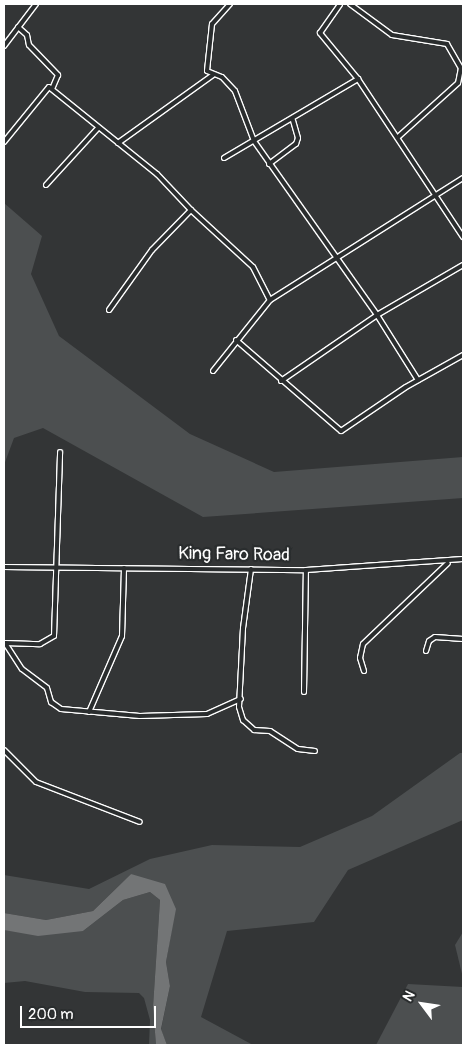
<!DOCTYPE html>
<style>
body{margin:0}
#map{position:relative;width:467px;height:1049px;overflow:hidden;background:#333536;font-family:Pangolin,sans-serif}
div>[style]{position:absolute}
.green>*{inset:0;background:#4c4f50}
.water>*{inset:0;background:#737576}
.roads{filter:drop-shadow(1px 0 #fff) drop-shadow(-1px 0 #fff) drop-shadow(0 1px #fff) drop-shadow(0 -1px #fff)}
.minor>*{height:4px;margin:-2px;padding:0 2px;transform-origin:2px;border-radius:2px;background:#2a2d2e}
span{translate:-50% -50%;white-space:nowrap;text-align:center;line-height:1.15;-webkit-text-stroke:4.5px #2a2d2e;paint-order:stroke}
.street-label{font-size:18px;color:#fff}
.frame{position:absolute;inset:0;border:5px solid #fff;pointer-events:none}
.north{position:absolute;left:397px;top:979px;width:50px;height:50px;-webkit-text-stroke:4px #2a2d2e;paint-order:stroke;rotate:301deg;font-size:14px;font-weight:700;line-height:20px;text-align:center;color:#fff}
.north::after{content:'';display:block;margin:auto;width:18px;height:22px;background:#fff;clip-path:polygon(50% 0,100% 100%,50% 72%,0 100%)}
.scale{position:absolute;left:20px;top:1006px;width:136px;height:22px;box-sizing:border-box;border:2px solid #fff;border-top:0;padding-left:6px;font-size:15px;line-height:18px;white-space:nowrap;color:#fff;-webkit-text-stroke:4px #2a2d2e;paint-order:stroke}
</style>
<div id="map">
<div class="green">
<div style="clip-path:polygon(4px 203px,42px 236px,31px 274px,59px 336px,190px 434px,274px 472px,463px 457px,463px 498px,203px 517px,43px 428px,14px 438px,4px 465px)"></div>
<div style="clip-path:polygon(460px 753px,463px 753px,463px 820px,348px 870px,314px 922px,227px 931px,201px 1017px,253px 1045px,167px 1045px,161px 1030px,170px 986px,166px 962px,175px 909px,131px 874px,93px 911px,46px 920px,4px 913px,4px 875px,89px 889px,150px 859px,212px 845px,300px 847px,372px 816px)"></div>
<div style="clip-path:polygon(150px 892px,160px 900px,153px 1007px,156px 1045px,149px 1045px,150px 1020px,144px 998px,139px 993px,85px 992px,25px 981px,4px 983px,4px 930px,83px 931px,123px 900px)"></div>
<div style="clip-path:polygon(463px 932px,463px 978px,455px 945px)"></div>
<div style="clip-path:polygon(408px 984px,463px 987px,463px 1045px,376px 1045px)"></div>
</div>
<div class="water">
<div style="clip-path:polygon(131px 874px,165px 884px,176px 909px,166px 962px,170px 986px,161px 1029px,167px 1045px,156px 1045px,153px 1007px,160px 900px,150px 892px,123px 900px,83px 931px,38px 936px,4px 930px,4px 913px,46px 920px,93px 911px)"></div>
</div>
<div class="roads">
<div class="minor">
<div style="left:230px;top:4px;width:27px;rotate:132deg"></div>
<div style="left:212px;top:24px;width:47px;rotate:96.1deg"></div>
<div style="left:207px;top:71px;width:16px;rotate:22deg"></div>
<div style="left:222px;top:77px;width:19px;rotate:47deg"></div>
<div style="left:235px;top:91px;width:53px;rotate:69.2deg"></div>
<div style="left:254px;top:141px;width:213px;rotate:54.7deg"></div>
<div style="left:377px;top:315px;width:77px;rotate:57.8deg"></div>
<div style="left:350px;top:4px;width:52px;rotate:36.4deg"></div>
<div style="left:392px;top:35px;width:56px;rotate:9.3deg"></div>
<div style="left:447px;top:44px;width:28px;rotate:60deg"></div>
<div style="left:461px;top:68px;width:15px;rotate:101deg"></div>
<div style="left:458px;top:83px;width:81px;rotate:138deg"></div>
<div style="left:18px;top:27px;width:12px;rotate:42deg"></div>
<div style="left:27px;top:35px;width:10px;rotate:79deg"></div>
<div style="left:29px;top:45px;width:42px;rotate:46deg"></div>
<div style="left:58px;top:75px;width:15px;rotate:113deg"></div>
<div style="left:4px;top:46px;width:53px;rotate:-52.7deg"></div>
<div style="left:358px;top:79px;width:190px;rotate:56.4deg"></div>
<div style="left:4px;top:142px;width:71px;rotate:-50.7deg"></div>
<div style="left:49px;top:87px;width:139px;rotate:38.9deg"></div>
<div style="left:157px;top:174px;width:50px;rotate:46.6deg"></div>
<div style="left:191px;top:210px;width:84px;rotate:42.6deg"></div>
<div style="left:253px;top:267px;width:37px;rotate:63deg"></div>
<div style="left:118px;top:143px;width:117px;rotate:-35.6deg"></div>
<div style="left:224px;top:158px;width:156px;rotate:-30.5deg"></div>
<div style="left:358px;top:79px;width:60px;rotate:-129.6deg"></div>
<div style="left:320px;top:33px;width:35px;rotate:-55deg"></div>
<div style="left:269px;top:164px;width:34px;rotate:-37deg"></div>
<div style="left:296px;top:144px;width:6px;rotate:-72deg"></div>
<div style="left:298px;top:138px;width:19px;rotate:-106deg"></div>
<div style="left:46px;top:185px;width:77px;rotate:-47.6deg"></div>
<div style="left:109px;top:310px;width:74px;rotate:-54.4deg"></div>
<div style="left:152px;top:250px;width:56px;rotate:-45.7deg"></div>
<div style="left:236px;top:340px;width:139px;rotate:40.9deg"></div>
<div style="left:341px;top:431px;width:78px;rotate:-34.1deg"></div>
<div style="left:406px;top:387px;width:65px;rotate:-29.3deg"></div>
<div style="left:213px;top:371px;width:91px;rotate:-51.2deg"></div>
<div style="left:270px;top:300px;width:228px;rotate:-32.3deg"></div>
<div style="left:281px;top:381px;width:116px;rotate:-34.5deg"></div>
<div style="left:377px;top:315px;width:99px;rotate:-30.2deg"></div>
<div style="left:4px;top:567px;width:302px;rotate:0.6deg"></div>
<div style="left:306px;top:570px;width:157px;rotate:-4deg"></div>
<div style="left:251px;top:569px;width:60px;rotate:97.7deg"></div>
<div style="left:243px;top:628px;width:79px;rotate:92.9deg"></div>
<div style="left:239px;top:707px;width:14px;rotate:73deg"></div>
<div style="left:243px;top:720px;width:15px;rotate:42deg"></div>
<div style="left:254px;top:730px;width:16px;rotate:4deg"></div>
<div style="left:270px;top:731px;width:33px;rotate:33deg"></div>
<div style="left:298px;top:749px;width:17px;rotate:7deg"></div>
<div style="left:5px;top:643px;width:31px;rotate:57deg"></div>
<div style="left:22px;top:669px;width:31px;rotate:37deg"></div>
<div style="left:47px;top:688px;width:15px;rotate:74deg"></div>
<div style="left:51px;top:702px;width:12px;rotate:35deg"></div>
<div style="left:61px;top:709px;width:79px;rotate:5.1deg"></div>
<div style="left:140px;top:716px;width:67px;rotate:-1.7deg"></div>
<div style="left:207px;top:714px;width:37px;rotate:-24deg"></div>
<div style="left:5px;top:643px;width:35px;rotate:2deg"></div>
<div style="left:40px;top:644px;width:16px;rotate:-30deg"></div>
<div style="left:54px;top:636px;width:184px;rotate:-88.1deg"></div>
<div style="left:426px;top:651px;width:10px;rotate:-73deg"></div>
<div style="left:429px;top:641px;width:7px;rotate:-34deg"></div>
<div style="left:435px;top:637px;width:28px;rotate:4deg"></div>
<div style="left:364px;top:671px;width:14px;rotate:-107deg"></div>
<div style="left:360px;top:658px;width:14px;rotate:-78deg"></div>
<div style="left:363px;top:644px;width:117px;rotate:-43.6deg"></div>
<div style="left:304px;top:692px;width:122px;rotate:-89.1deg"></div>
<div style="left:89px;top:712px;width:83px;rotate:-66.5deg"></div>
<div style="left:122px;top:636px;width:68px;rotate:-88.3deg"></div>
<div style="left:4px;top:750px;width:45px;rotate:45deg"></div>
<div style="left:36px;top:782px;width:111px;rotate:21deg"></div>
</div>
</div>
<div class="street-label">
<span style="left:234px;top:555px;rotate:1deg">King Faro Road</span>
</div>
<div class="frame"></div>
<div class="north">N</div>
<div class="scale">200 m</div>
</div>
